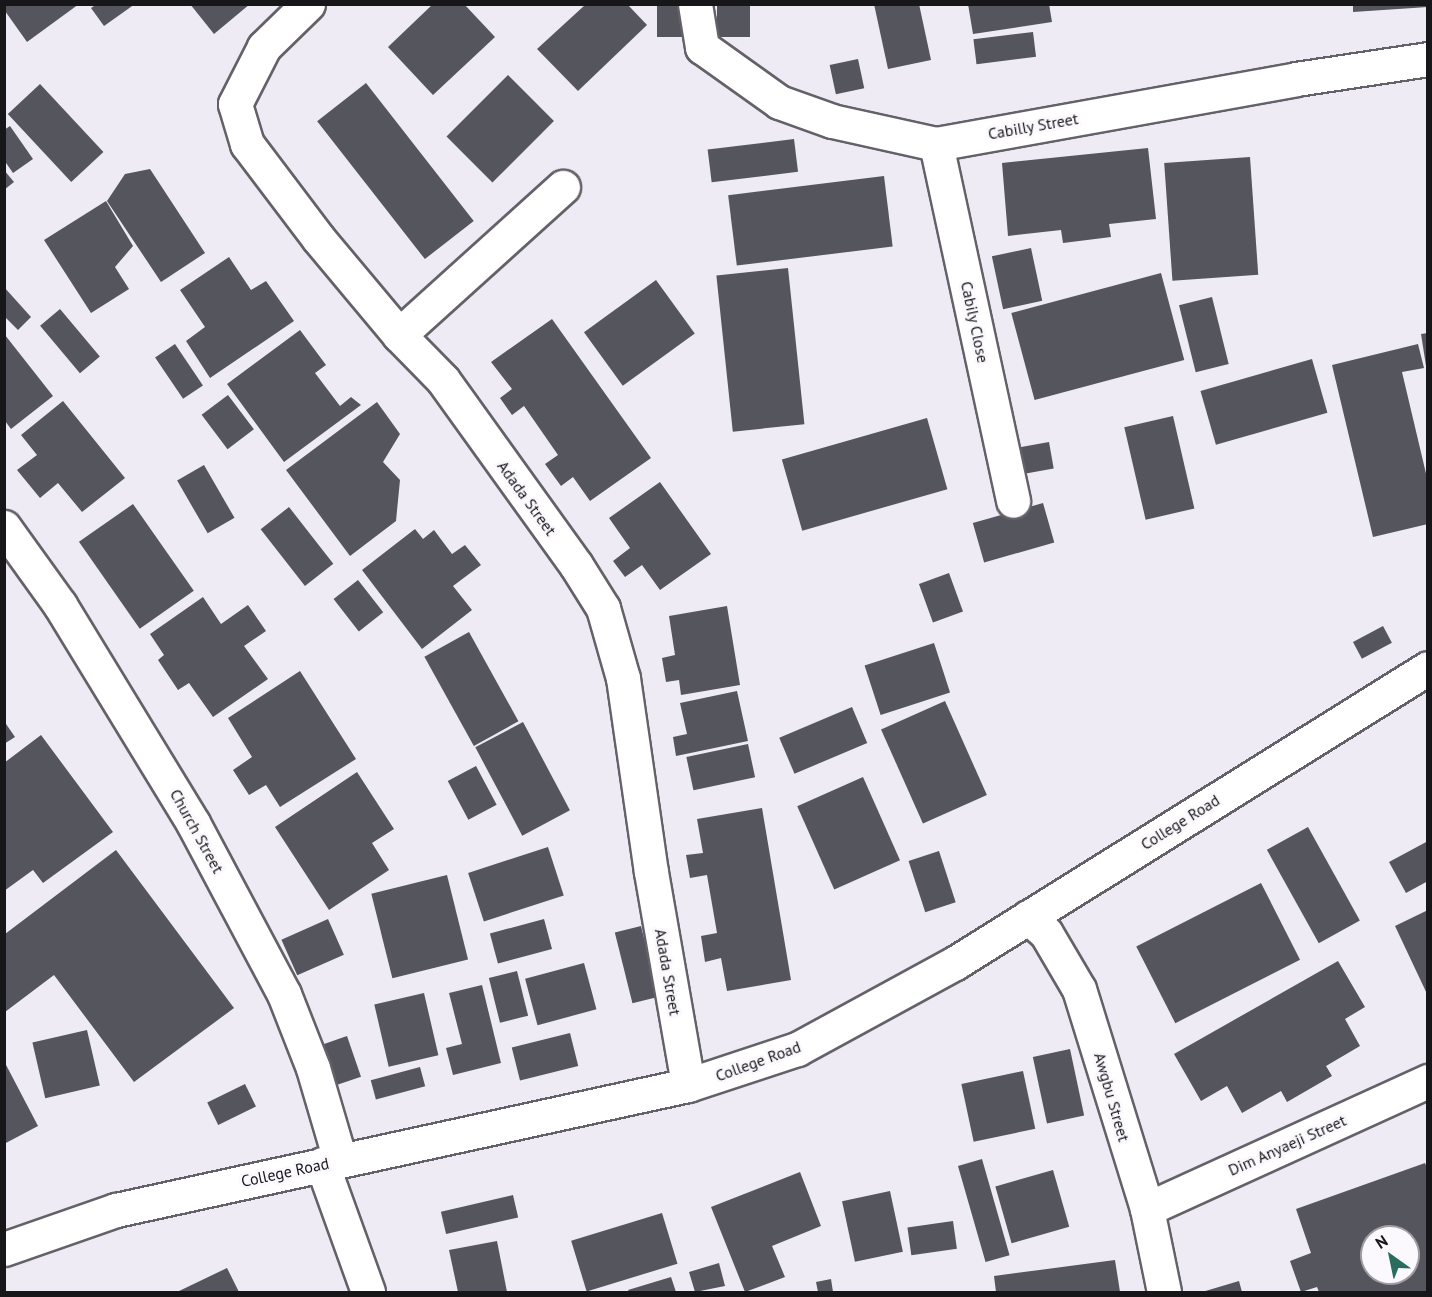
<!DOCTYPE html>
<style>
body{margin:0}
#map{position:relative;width:1432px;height:1297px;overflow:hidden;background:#eeebf4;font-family:"PT Sans",sans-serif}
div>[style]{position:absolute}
.building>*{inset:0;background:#54555d;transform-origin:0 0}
.roads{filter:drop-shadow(2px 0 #646169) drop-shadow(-2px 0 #646169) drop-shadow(0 2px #646169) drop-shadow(0 -2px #646169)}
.minor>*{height:33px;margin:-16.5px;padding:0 16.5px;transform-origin:16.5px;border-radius:16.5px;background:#fff}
.major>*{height:33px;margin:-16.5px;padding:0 16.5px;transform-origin:16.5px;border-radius:16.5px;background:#fff}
span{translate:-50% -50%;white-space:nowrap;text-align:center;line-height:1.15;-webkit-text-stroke:6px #fbf9fe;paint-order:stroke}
.street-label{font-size:16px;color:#171619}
.frame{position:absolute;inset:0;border:6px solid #171619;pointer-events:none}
.north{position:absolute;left:1360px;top:1225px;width:60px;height:60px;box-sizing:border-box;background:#fbf9fe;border:2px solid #a09ea2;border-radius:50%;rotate:327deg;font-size:16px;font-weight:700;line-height:24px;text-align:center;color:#171619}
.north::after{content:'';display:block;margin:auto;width:21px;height:27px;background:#296d5e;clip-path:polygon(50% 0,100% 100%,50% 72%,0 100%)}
</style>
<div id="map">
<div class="building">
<div style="clip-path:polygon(5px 4px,79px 4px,27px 42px,5px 11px)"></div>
<div style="clip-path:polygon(97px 4px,135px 4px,104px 26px,91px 8px)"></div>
<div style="clip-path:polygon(190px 4px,250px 4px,214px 34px)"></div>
<div style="clip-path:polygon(433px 4px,464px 4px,495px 37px,433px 95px,388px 47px)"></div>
<div style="left:657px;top:4px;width:30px;height:33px"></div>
<div style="left:717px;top:4px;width:33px;height:33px"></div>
<div style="clip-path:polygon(874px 4px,919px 4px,931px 60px,888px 69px)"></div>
<div style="clip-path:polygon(968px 4px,1049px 4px,1052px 22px,973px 34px)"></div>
<div style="clip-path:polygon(1353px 4px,1428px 4px,1428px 7px,1353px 12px)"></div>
<div style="clip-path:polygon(585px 5px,628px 5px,647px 25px,578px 91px,537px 49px)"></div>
<div style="left:1033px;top:32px;width:25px;height:60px;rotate:83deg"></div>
<div style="left:858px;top:59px;width:30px;height:29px;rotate:78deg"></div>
<div style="left:508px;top:75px;width:65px;height:87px;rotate:45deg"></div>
<div style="left:366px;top:83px;width:175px;height:62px;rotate:52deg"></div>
<div style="left:40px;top:84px;width:93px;height:44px;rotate:47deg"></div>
<div style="clip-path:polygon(10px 126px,33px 159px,13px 173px,4px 160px,4px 130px)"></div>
<div style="left:794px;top:139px;width:33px;height:87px;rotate:83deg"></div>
<div style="clip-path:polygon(1148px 148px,1156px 219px,1109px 224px,1111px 237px,1063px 243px,1061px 230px,1008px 236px,1002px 163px)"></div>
<div style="left:1250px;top:157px;width:118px;height:86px;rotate:86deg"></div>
<div style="clip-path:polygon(150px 169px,205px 253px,161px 282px,107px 201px,125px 174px)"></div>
<div style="clip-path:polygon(4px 170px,14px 182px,4px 190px)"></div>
<div style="left:884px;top:176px;width:71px;height:157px;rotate:83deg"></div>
<div style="clip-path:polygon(106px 201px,133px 246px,115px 267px,129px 289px,91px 313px,44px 240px)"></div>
<div style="left:1031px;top:248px;width:54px;height:40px;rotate:78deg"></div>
<div style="clip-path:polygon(229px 257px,251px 290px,266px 281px,294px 321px,210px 378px,186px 341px,205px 327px,180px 290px)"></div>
<div style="left:788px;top:268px;width:157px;height:72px;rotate:84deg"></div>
<div style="left:1161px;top:273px;width:90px;height:155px;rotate:75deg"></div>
<div style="left:656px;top:280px;width:66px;height:89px;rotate:54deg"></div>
<div style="clip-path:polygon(4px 287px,31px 317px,18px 330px,4px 316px)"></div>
<div style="left:1212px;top:297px;width:69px;height:34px;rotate:76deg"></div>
<div style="left:60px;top:309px;width:62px;height:26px;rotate:50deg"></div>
<div style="clip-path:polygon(552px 319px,651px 458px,590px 501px,573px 477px,561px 486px,545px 464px,558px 455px,524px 406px,512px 415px,500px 398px,512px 389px,491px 362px)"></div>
<div style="clip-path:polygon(300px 330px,326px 365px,315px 373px,340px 406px,351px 397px,361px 405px,284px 462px,227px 384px)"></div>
<div style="clip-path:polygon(1428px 333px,1428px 366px,1426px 366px,1421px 334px)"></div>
<div style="clip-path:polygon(5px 335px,53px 396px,11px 429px,5px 421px)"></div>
<div style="left:175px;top:344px;width:50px;height:24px;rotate:56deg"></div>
<div style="clip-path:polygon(1418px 344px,1424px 368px,1402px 372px,1428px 482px,1428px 524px,1373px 537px,1332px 365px)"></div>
<div style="left:1312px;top:359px;width:56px;height:116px;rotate:74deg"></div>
<div style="left:228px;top:395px;width:43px;height:33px;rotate:53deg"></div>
<div style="clip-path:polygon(63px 401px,125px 478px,82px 512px,58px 483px,40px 498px,17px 470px,37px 455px,21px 435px)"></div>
<div style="clip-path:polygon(377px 402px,400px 434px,383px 462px,400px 480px,396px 521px,350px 556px,286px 470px)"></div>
<div style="left:1173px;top:416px;width:95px;height:50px;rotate:77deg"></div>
<div style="left:927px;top:418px;width:74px;height:151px;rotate:74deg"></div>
<div style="left:1049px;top:442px;width:27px;height:31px;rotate:80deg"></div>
<div style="left:204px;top:465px;width:61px;height:31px;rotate:60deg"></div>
<div style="clip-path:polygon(660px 482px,711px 554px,660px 590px,642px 565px,625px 577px,613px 561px,630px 548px,609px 518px)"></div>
<div style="left:1043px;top:503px;width:41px;height:73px;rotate:74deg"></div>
<div style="left:133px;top:504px;width:106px;height:66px;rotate:55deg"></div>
<div style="left:289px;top:507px;width:72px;height:36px;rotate:52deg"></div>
<div style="clip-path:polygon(415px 529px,423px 539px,434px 530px,452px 554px,465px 545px,481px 565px,453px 586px,472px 610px,422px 649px,362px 570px)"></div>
<div style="left:949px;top:573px;width:41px;height:32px;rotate:70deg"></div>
<div style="left:358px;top:580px;width:41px;height:31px;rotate:52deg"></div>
<div style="clip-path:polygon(203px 597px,221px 624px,248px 605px,266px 631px,244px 646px,268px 679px,213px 717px,189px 683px,178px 690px,158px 660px,164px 655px,150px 634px)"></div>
<div style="clip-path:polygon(727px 606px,740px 685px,681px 695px,679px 680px,666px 682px,662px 658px,675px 655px,669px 616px)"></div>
<div style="left:1383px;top:626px;width:19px;height:34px;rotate:62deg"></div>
<div style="left:469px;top:632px;width:102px;height:51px;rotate:61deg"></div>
<div style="left:934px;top:643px;width:52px;height:73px;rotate:72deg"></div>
<div style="clip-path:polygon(300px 671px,356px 759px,280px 807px,266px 785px,249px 795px,233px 770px,252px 757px,228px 718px)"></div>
<div style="clip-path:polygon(737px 691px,748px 741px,676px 756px,673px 737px,687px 734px,680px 703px)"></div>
<div style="left:945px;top:701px;width:103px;height:70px;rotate:66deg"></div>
<div style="left:852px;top:707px;width:39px;height:79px;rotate:67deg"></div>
<div style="clip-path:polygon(4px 721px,15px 737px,4px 744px)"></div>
<div style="left:523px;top:722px;width:100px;height:54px;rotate:62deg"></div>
<div style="clip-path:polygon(41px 735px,113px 832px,43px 883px,33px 870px,4px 891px,4px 763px)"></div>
<div style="left:748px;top:744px;width:34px;height:63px;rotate:78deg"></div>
<div style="left:476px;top:766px;width:44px;height:32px;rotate:62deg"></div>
<div style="clip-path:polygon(357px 772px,394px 829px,372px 843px,389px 870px,329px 910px,275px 827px)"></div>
<div style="left:863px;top:777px;width:91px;height:72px;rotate:66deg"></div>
<div style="clip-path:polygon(762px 808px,791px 980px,727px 991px,721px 958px,705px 962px,701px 936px,717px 933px,707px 875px,690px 878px,686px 855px,703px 853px,697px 819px)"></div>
<div style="left:1308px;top:827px;width:107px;height:47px;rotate:61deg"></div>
<div style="clip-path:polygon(1428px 841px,1428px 881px,1406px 893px,1389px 862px)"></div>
<div style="left:548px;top:847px;width:51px;height:84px;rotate:72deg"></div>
<div style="clip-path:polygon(116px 850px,234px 1008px,134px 1082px,54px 975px,5px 1012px,5px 934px)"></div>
<div style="left:939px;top:851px;width:54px;height:32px;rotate:72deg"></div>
<div style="left:447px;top:875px;width:87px;height:78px;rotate:76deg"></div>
<div style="left:1261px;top:883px;width:86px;height:140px;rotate:63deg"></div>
<div style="clip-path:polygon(1428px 910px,1428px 996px,1395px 926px)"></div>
<div style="left:328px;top:919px;width:39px;height:51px;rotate:66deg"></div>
<div style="left:544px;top:919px;width:31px;height:56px;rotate:75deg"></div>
<div style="left:641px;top:926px;width:73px;height:27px;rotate:76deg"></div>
<div style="clip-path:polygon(1338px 961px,1365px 1007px,1345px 1019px,1360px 1046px,1326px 1066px,1332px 1076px,1287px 1102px,1281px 1091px,1242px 1113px,1227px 1086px,1201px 1101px,1174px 1054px)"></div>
<div style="left:584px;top:963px;width:48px;height:61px;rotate:75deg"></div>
<div style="left:517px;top:971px;width:46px;height:29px;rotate:76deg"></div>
<div style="clip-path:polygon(482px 985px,501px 1063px,453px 1075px,446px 1048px,462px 1044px,449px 993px)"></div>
<div style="left:424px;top:993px;width:64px;height:51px;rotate:77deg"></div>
<div style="left:87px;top:1030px;width:57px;height:56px;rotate:77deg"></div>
<div style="left:570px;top:1033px;width:34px;height:60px;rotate:76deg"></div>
<div style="left:347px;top:1036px;width:43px;height:25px;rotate:71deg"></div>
<div style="left:1070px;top:1049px;width:68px;height:38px;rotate:78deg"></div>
<div style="clip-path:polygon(4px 1061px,38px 1126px,4px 1144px)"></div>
<div style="left:420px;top:1067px;width:20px;height:51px;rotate:75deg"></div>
<div style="left:1023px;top:1071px;width:59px;height:63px;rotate:78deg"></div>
<div style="left:245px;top:1084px;width:25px;height:42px;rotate:64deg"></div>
<div style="left:982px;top:1159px;width:100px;height:25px;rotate:74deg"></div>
<div style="clip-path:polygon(evenodd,1425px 1163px,1428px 1170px,1428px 1292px,1319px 1292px,1317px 1287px,1301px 1292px,1290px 1261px,1311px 1253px,1296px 1209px,1425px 1163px,1372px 1237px,1408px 1237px,1408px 1273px,1372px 1273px,1372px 1237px)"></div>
<div style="left:1053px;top:1170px;width:59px;height:60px;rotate:74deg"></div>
<div style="clip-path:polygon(800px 1172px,821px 1226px,772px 1246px,785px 1277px,745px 1292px,711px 1207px)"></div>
<div style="left:890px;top:1191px;width:62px;height:49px;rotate:78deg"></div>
<div style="left:513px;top:1195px;width:23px;height:74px;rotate:77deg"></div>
<div style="left:662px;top:1213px;width:53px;height:95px;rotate:73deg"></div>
<div style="left:953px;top:1221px;width:28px;height:46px;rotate:82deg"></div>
<div style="clip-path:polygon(497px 1241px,507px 1292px,458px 1292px,449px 1250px)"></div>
<div style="clip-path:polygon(1115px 1260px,1120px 1292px,996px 1292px,994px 1276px)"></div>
<div style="clip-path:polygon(719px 1263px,725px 1286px,695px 1292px,689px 1272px)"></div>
<div style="clip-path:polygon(227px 1268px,239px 1292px,177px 1292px)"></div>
<div style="clip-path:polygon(671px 1277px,676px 1292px,629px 1292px,628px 1290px)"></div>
<div style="clip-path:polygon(831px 1279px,833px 1292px,818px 1292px,816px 1282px)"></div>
<div style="clip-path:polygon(1239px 1281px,1242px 1292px,1202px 1292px)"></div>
</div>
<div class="roads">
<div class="minor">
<div style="left:308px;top:4px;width:62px;rotate:135.7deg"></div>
<div style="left:264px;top:47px;width:64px;rotate:117deg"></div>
<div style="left:235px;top:104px;width:42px;rotate:73.3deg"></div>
<div style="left:247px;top:144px;width:118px;rotate:52.9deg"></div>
<div style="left:318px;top:238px;width:126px;rotate:50.1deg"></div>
<div style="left:399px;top:335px;width:63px;rotate:45.6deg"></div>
<div style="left:443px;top:380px;width:228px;rotate:54.3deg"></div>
<div style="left:576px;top:565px;width:51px;rotate:57.9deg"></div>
<div style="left:603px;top:608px;width:73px;rotate:74.1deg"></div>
<div style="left:623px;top:678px;width:196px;rotate:81.8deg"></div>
<div style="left:651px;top:872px;width:216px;rotate:80.1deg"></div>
<div style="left:695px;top:4px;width:44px;rotate:80.8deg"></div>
<div style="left:702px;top:47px;width:95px;rotate:35.5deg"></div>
<div style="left:779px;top:102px;width:56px;rotate:19.7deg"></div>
<div style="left:832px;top:121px;width:107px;rotate:12.5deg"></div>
<div style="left:936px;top:144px;width:366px;rotate:-10.2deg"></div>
<div style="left:1296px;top:79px;width:134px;rotate:-8.6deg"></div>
<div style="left:936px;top:144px;width:365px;rotate:77.8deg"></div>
<div style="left:399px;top:335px;width:221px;rotate:-42.1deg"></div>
<div style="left:4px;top:527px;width:96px;rotate:54.3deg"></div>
<div style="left:60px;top:605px;width:255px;rotate:58.6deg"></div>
<div style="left:193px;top:823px;width:194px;rotate:62deg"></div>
<div style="left:284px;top:994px;width:79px;rotate:68.6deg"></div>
<div style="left:313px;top:1068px;width:96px;rotate:73.6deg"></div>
<div style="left:1028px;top:917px;width:24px;rotate:42deg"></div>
<div style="left:1046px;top:933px;width:65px;rotate:59.5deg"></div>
<div style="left:1079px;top:989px;width:230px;rotate:72.8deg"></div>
<div style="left:1147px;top:1209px;width:85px;rotate:78.4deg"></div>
<div style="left:322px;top:1164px;width:136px;rotate:70.2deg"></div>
<div style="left:1147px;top:1209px;width:309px;rotate:-24.5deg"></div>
</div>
<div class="major">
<div style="left:4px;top:1249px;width:119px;rotate:-19.2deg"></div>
<div style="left:116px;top:1210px;width:585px;rotate:-12.33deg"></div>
<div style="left:688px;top:1085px;width:115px;rotate:-18.3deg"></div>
<div style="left:797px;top:1049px;width:180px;rotate:-28.6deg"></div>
<div style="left:955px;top:963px;width:557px;rotate:-31.95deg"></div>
</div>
</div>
<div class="street-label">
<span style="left:1033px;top:126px;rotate:-10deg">Cabilly Street</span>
<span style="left:975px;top:322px;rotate:78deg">Cabily Close</span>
<span style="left:527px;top:498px;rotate:54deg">Adada Street</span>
<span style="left:1180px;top:822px;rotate:-32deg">College Road</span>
<span style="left:197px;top:831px;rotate:61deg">Church Street</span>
<span style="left:668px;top:972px;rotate:80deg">Adada Street</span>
<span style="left:758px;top:1061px;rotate:-20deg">College Road</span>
<span style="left:1112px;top:1097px;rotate:74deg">Awgbu Street</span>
<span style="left:1287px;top:1145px;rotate:-24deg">Dim Anyaeji Street</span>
<span style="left:285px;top:1172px;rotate:-12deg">College Road</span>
</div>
<div class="frame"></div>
<div class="north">N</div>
</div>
